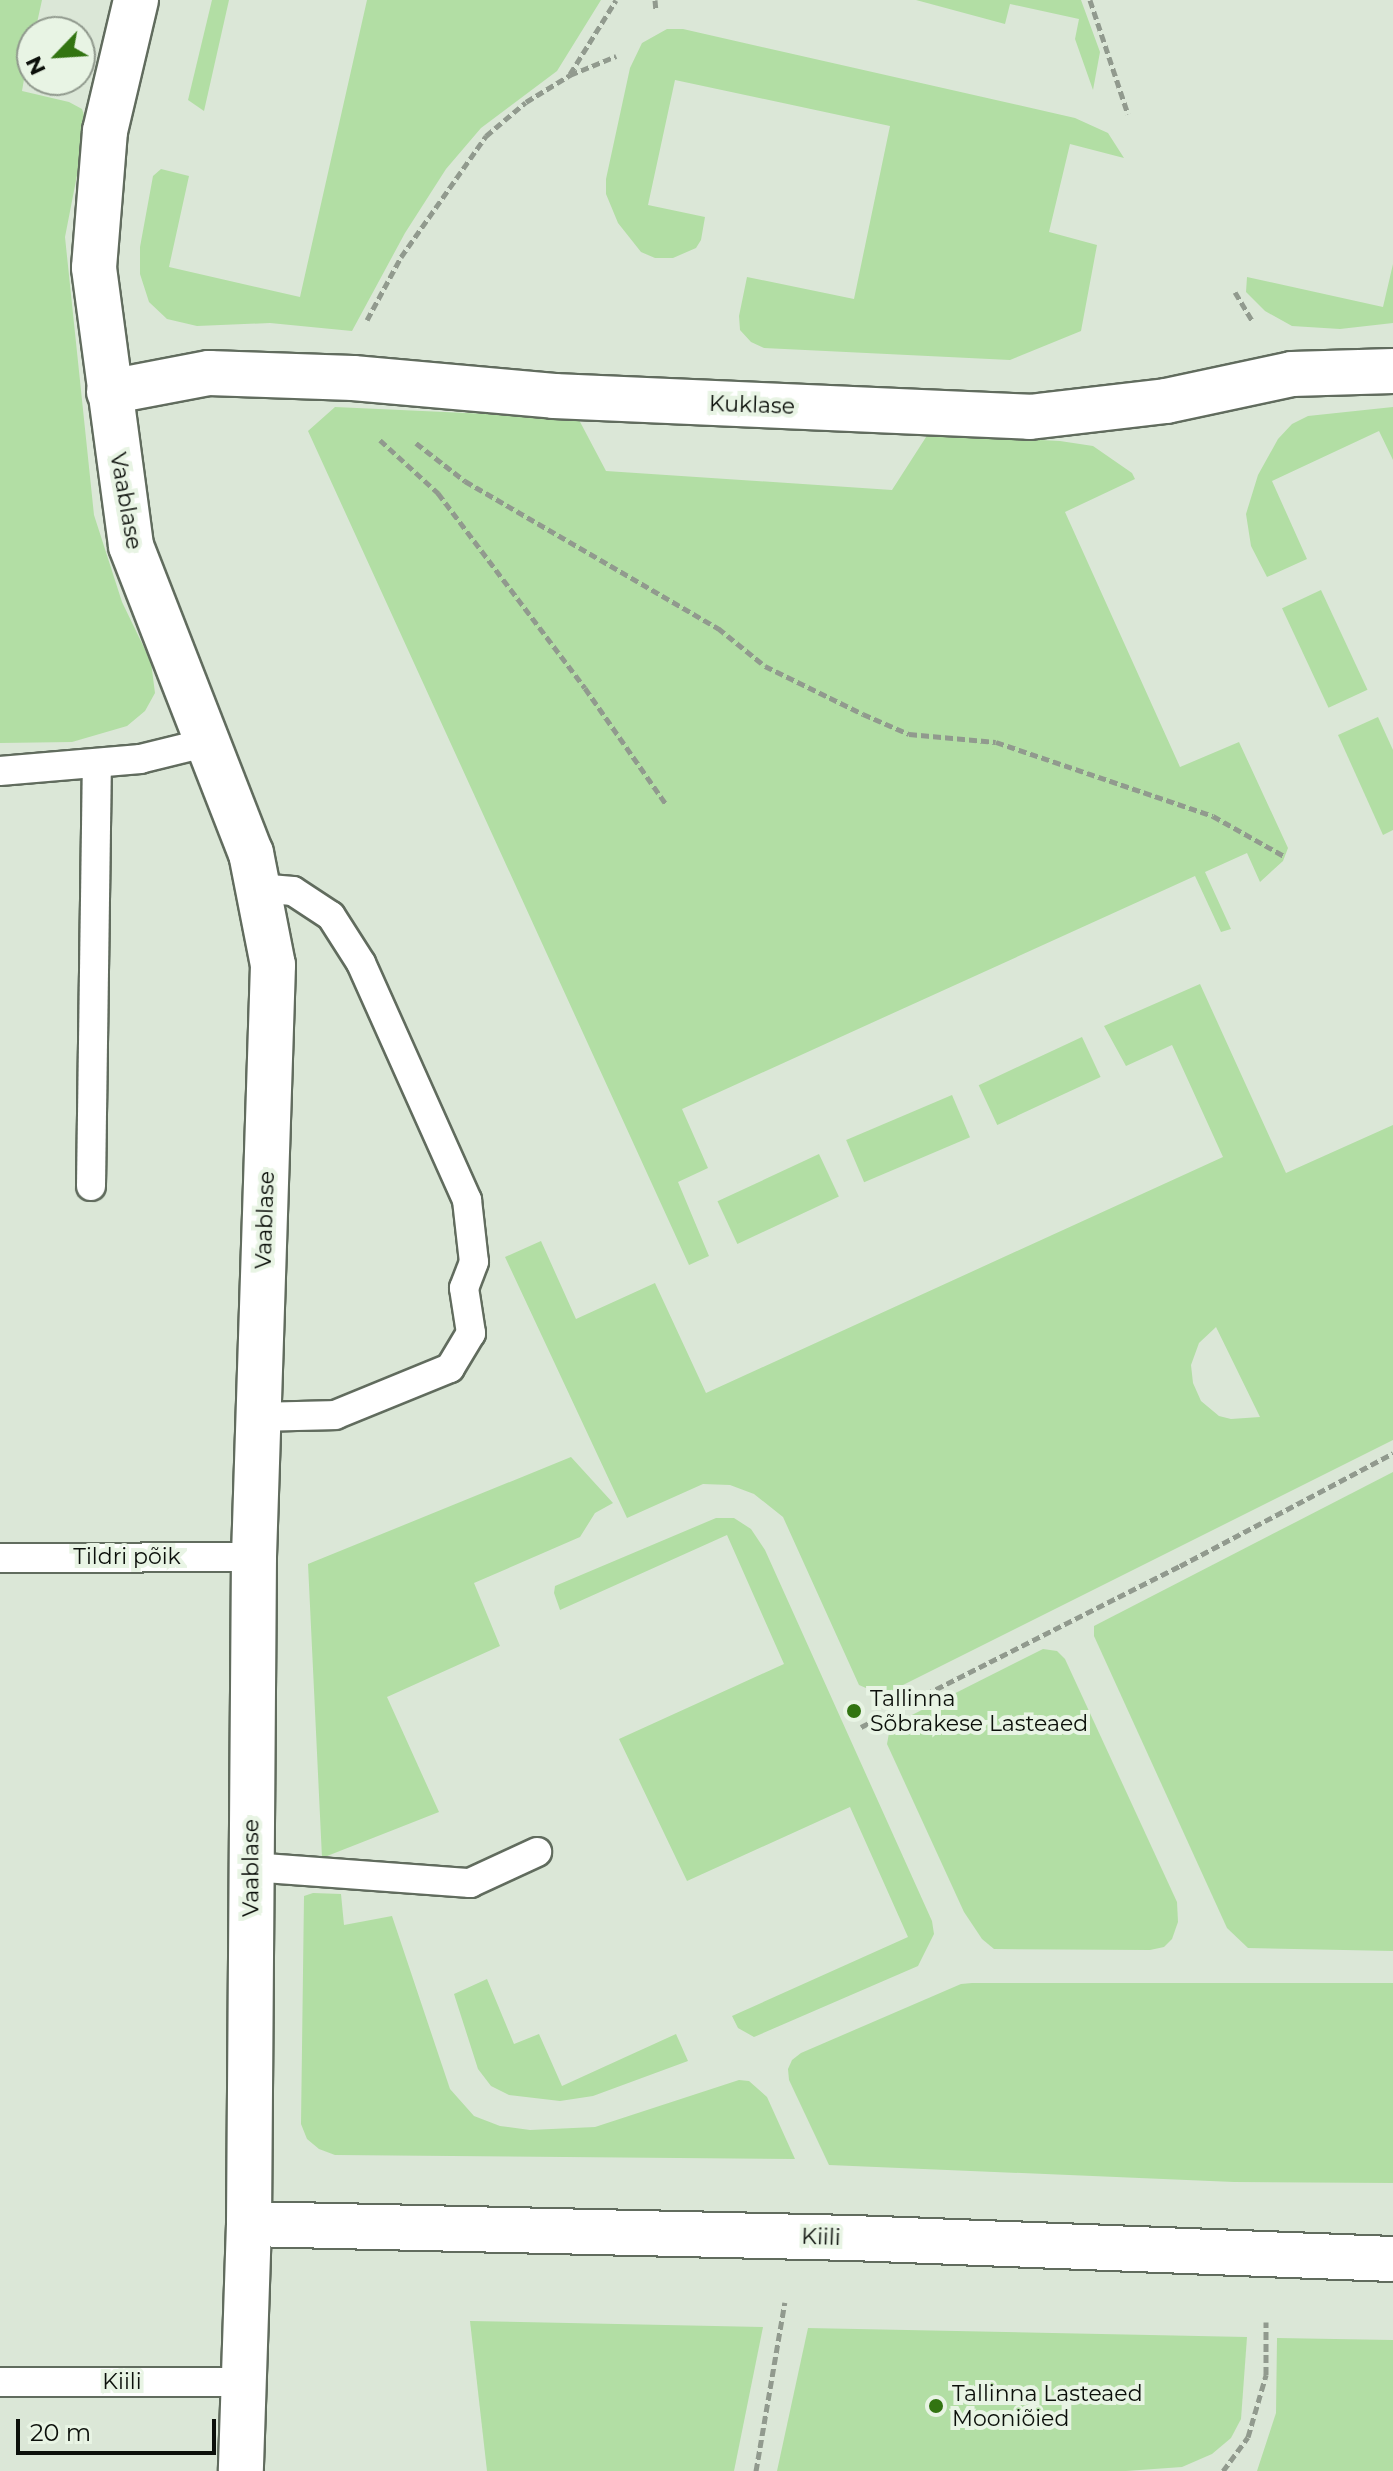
<!DOCTYPE html>
<meta charset="utf-8">
<style>
body{margin:0}
#map{position:relative;width:1393px;height:2471px;overflow:hidden;background:#dbe7d7;font-family:Montserrat,sans-serif}
div>[style]{position:absolute}
.green>*{inset:0;background:#b2dea4;transform-origin:0 0}
.path>*{height:5px;margin-top:-2.5px;transform-origin:0;background:repeating-linear-gradient(90deg,#919a8e 0 8px,transparent 0 12px)}
.roads{filter:drop-shadow(2px 0 #616c5e) drop-shadow(-2px 0 #616c5e) drop-shadow(0 2px #616c5e) drop-shadow(0 -2px #616c5e)}
.service>*{height:28px;margin:-14px;padding:0 14px;transform-origin:14px;border-radius:14px;background:#fff}
.minor>*{height:44px;margin:-22px;padding:0 22px;transform-origin:22px;border-radius:22px;background:#fff}
.dots>*{width:22px;height:22px;translate:-50% -50%;box-sizing:border-box;border:4px solid #e8f4e4;border-radius:50%}
span{translate:-50% -50%;white-space:nowrap;text-align:center;line-height:1.15;-webkit-text-stroke:8px #e8f4e4;paint-order:stroke}
.street-label{font-size:22px;color:#0c100b}
.poi-label{font-size:22px;color:#0c100b}
.left{translate:0 -50%;text-align:left}
.north{position:absolute;left:16px;top:16px;width:80px;height:80px;box-sizing:border-box;background:#e8f4e4;border:2px solid #90998d;border-radius:50%;rotate:245deg;font-size:22px;font-weight:700;line-height:32px;text-align:center;color:#0c100b}
.north::after{content:'';display:block;margin:auto;width:28px;height:36px;background:#327411;clip-path:polygon(50% 0,100% 100%,50% 72%,0 100%)}
.scale{position:absolute;left:16px;top:2419px;width:200px;height:36px;box-sizing:border-box;border:4px solid #0c100b;border-top:0;padding-left:10px;font-size:24px;line-height:28px;white-space:nowrap;color:#0c100b;-webkit-text-stroke:6px #e8f4e4;paint-order:stroke}
</style>
<div id="map">
<div class="green">
<div style="clip-path:polygon(0 0,42px 0,35px 32px,32px 32px,22px 91px,69px 102px,82px 109px,87px 124px,65px 237px,94px 515px,122px 602px,151px 662px,155px 693px,145px 711px,127px 726px,72px 742px,0 743px)"></div>
<div style="clip-path:polygon(212px 0,229px 0,204px 111px,188px 100px)"></div>
<div style="clip-path:polygon(367px 0,601px 0,557px 71px,481px 128px,446px 169px,405px 233px,352px 331px,270px 323px,197px 326px,167px 319px,149px 302px,140px 274px,140px 247px,153px 176px,161px 169px,189px 176px,169px 267px,300px 297px)"></div>
<div style="clip-path:polygon(916px 0,1081px 0,1100px 52px,1093px 90px,1075px 39px,1079px 19px,1010px 4px,1005px 24px)"></div>
<div style="clip-path:polygon(667px 29px,683px 29px,1075px 118px,1108px 133px,1124px 158px,1070px 144px,1049px 232px,1097px 245px,1081px 331px,1010px 360px,764px 348px,751px 342px,740px 330px,739px 316px,747px 277px,854px 299px,890px 126px,675px 80px,648px 205px,705px 217px,701px 240px,696px 248px,673px 258px,655px 258px,641px 252px,618px 223px,606px 194px,606px 179px,630px 68px,642px 43px)"></div>
<div style="clip-path:polygon(1393px 264px,1393px 323px,1340px 329px,1292px 326px,1265px 311px,1246px 292px,1247px 277px,1383px 307px)"></div>
<div style="clip-path:polygon(335px 407px,578px 418px,606px 471px,892px 490px,928px 434px,1060px 441px,1093px 446px,1132px 473px,1135px 479px,1065px 512px,1180px 767px,1239px 742px,1288px 848px,1283px 861px,1260px 882px,1247px 853px,1205px 872px,1231px 929px,1221px 932px,1195px 876px,682px 1109px,708px 1168px,678px 1182px,709px 1256px,689px 1265px,308px 431px)"></div>
<div style="clip-path:polygon(1393px 407px,1393px 460px,1379px 431px,1272px 481px,1307px 559px,1267px 577px,1251px 546px,1246px 514px,1258px 475px,1278px 439px,1292px 424px,1308px 416px)"></div>
<div style="left:1321px;top:590px;width:110px;height:43px;rotate:65deg"></div>
<div style="clip-path:polygon(1378px 717px,1393px 750px,1393px 830px,1383px 835px,1338px 735px)"></div>
<div style="clip-path:polygon(evenodd,1200px 984px,1286px 1173px,1393px 1125px,1393px 1440px,893px 1690px,873px 1691px,859px 1685px,783px 1517px,754px 1494px,730px 1485px,703px 1484px,627px 1518px,505px 1257px,541px 1241px,576px 1319px,655px 1283px,706px 1393px,1223px 1157px,1172px 1045px,1126px 1066px,1104px 1026px,1200px 984px,1216px 1327px,1260px 1417px,1231px 1419px,1219px 1416px,1201px 1401px,1193px 1383px,1191px 1365px,1199px 1343px,1216px 1327px)"></div>
<div style="left:1082px;top:1037px;width:44px;height:114px;rotate:65deg"></div>
<div style="left:952px;top:1095px;width:46px;height:115px;rotate:67deg"></div>
<div style="left:819px;top:1154px;width:47px;height:112px;rotate:65deg"></div>
<div style="clip-path:polygon(571px 1457px,613px 1503px,595px 1513px,580px 1537px,474px 1583px,500px 1646px,387px 1697px,439px 1812px,322px 1858px,308px 1564px)"></div>
<div style="clip-path:polygon(1393px 1472px,1393px 1951px,1248px 1948px,1227px 1928px,1094px 1636px,1094px 1626px)"></div>
<div style="clip-path:polygon(716px 1518px,734px 1518px,751px 1529px,765px 1550px,932px 1921px,934px 1934px,918px 1966px,754px 2037px,738px 2028px,732px 2016px,908px 1937px,850px 1807px,687px 1881px,619px 1739px,784px 1664px,727px 1535px,560px 1610px,554px 1593px,555px 1586px)"></div>
<div style="clip-path:polygon(1043px 1649px,1057px 1651px,1065px 1659px,1177px 1902px,1178px 1922px,1172px 1939px,1164px 1947px,1150px 1950px,994px 1949px,982px 1939px,964px 1912px,887px 1744px,889px 1733px,902px 1720px)"></div>
<div style="clip-path:polygon(313px 1893px,341px 1894px,344px 1925px,392px 1916px,450px 2089px,474px 2116px,500px 2126px,530px 2130px,595px 2127px,739px 2080px,749px 2081px,767px 2097px,795px 2159px,335px 2155px,319px 2149px,307px 2139px,301px 2124px,304px 1896px)"></div>
<div style="clip-path:polygon(487px 1979px,514px 2044px,539px 2034px,562px 2086px,676px 2034px,688px 2061px,593px 2096px,560px 2101px,509px 2095px,491px 2086px,478px 2069px,454px 1994px)"></div>
<div style="clip-path:polygon(972px 1983px,1393px 1983px,1393px 2183px,1234px 2182px,829px 2165px,789px 2080px,788px 2069px,792px 2060px,801px 2053px,961px 1984px)"></div>
<div style="clip-path:polygon(470px 2321px,763px 2327px,734px 2471px,487px 2471px)"></div>
<div style="clip-path:polygon(808px 2328px,1247px 2337px,1241px 2419px,1231px 2438px,1212px 2454px,1182px 2467px,1126px 2471px,777px 2471px)"></div>
<div style="clip-path:polygon(1277px 2338px,1393px 2340px,1393px 2471px,1257px 2471px,1276px 2413px)"></div>
</div>
<div class="path">
<div style="left:655px;top:0;width:11px;rotate:85deg"></div>
<div style="left:1090px;top:0;width:120px;rotate:71.6deg"></div>
<div style="left:570px;top:74px;width:87px;rotate:-58.1deg"></div>
<div style="left:1235px;top:292px;width:35px;rotate:59deg"></div>
<div style="left:367px;top:320px;width:72px;rotate:-61.6deg"></div>
<div style="left:401px;top:257px;width:148px;rotate:-54.9deg"></div>
<div style="left:486px;top:136px;width:52px;rotate:-40.4deg"></div>
<div style="left:526px;top:102px;width:52px;rotate:-31.5deg"></div>
<div style="left:570px;top:75px;width:50px;rotate:-22.4deg"></div>
<div style="left:380px;top:440px;width:79px;rotate:42.4deg"></div>
<div style="left:438px;top:493px;width:244px;rotate:53deg"></div>
<div style="left:585px;top:688px;width:141px;rotate:55.1deg"></div>
<div style="left:416px;top:443px;width:62px;rotate:37.8deg"></div>
<div style="left:465px;top:481px;width:293px;rotate:30.2deg"></div>
<div style="left:718px;top:628px;width:60px;rotate:39deg"></div>
<div style="left:765px;top:666px;width:109px;rotate:26.1deg"></div>
<div style="left:863px;top:714px;width:50px;rotate:23.5deg"></div>
<div style="left:909px;top:734px;width:87px;rotate:5.3deg"></div>
<div style="left:996px;top:742px;width:229px;rotate:18.8deg"></div>
<div style="left:1213px;top:816px;width:81px;rotate:29.4deg"></div>
<div style="left:861px;top:1727px;width:357px;rotate:-26.8deg"></div>
<div style="left:1180px;top:1566px;width:241px;rotate:-27.9deg"></div>
<div style="left:756px;top:2471px;width:171px;rotate:-80.3deg"></div>
<div style="left:1223px;top:2471px;width:42px;rotate:-53.7deg"></div>
<div style="left:1248px;top:2437px;width:65px;rotate:-73.8deg"></div>
<div style="left:1266px;top:2375px;width:53px;rotate:-90deg"></div>
</div>
<div class="roads">
<div class="service">
<div style="left:0;top:771px;width:141px;rotate:-4.9deg"></div>
<div style="left:140px;top:759px;width:67px;rotate:-13.8deg"></div>
<div style="left:258px;top:888px;width:35px;rotate:5deg"></div>
<div style="left:293px;top:891px;width:45px;rotate:33.3deg"></div>
<div style="left:331px;top:916px;width:56px;rotate:57.4deg"></div>
<div style="left:361px;top:963px;width:260px;rotate:65.9deg"></div>
<div style="left:467px;top:1200px;width:62px;rotate:83.6deg"></div>
<div style="left:474px;top:1262px;width:28px;rotate:111deg"></div>
<div style="left:464px;top:1288px;width:46px;rotate:81.2deg"></div>
<div style="left:471px;top:1333px;width:41px;rotate:121deg"></div>
<div style="left:450px;top:1368px;width:124px;rotate:157.8deg"></div>
<div style="left:335px;top:1415px;width:76px;rotate:178.5deg"></div>
<div style="left:91px;top:1186px;width:422px;rotate:-89.2deg"></div>
<div style="left:0;top:1558px;width:254px;rotate:-0.2deg"></div>
<div style="left:251px;top:1867px;width:220px;rotate:4.2deg"></div>
<div style="left:470px;top:1883px;width:74px;rotate:-24.8deg"></div>
<div style="left:0;top:2382px;width:244px"></div>
</div>
<div class="minor">
<div style="left:136px;top:0;width:135px;rotate:103.3deg"></div>
<div style="left:105px;top:131px;width:137px;rotate:94.6deg"></div>
<div style="left:94px;top:268px;width:280px;rotate:82.4deg"></div>
<div style="left:131px;top:546px;width:330px;rotate:68.7deg"></div>
<div style="left:251px;top:853px;width:114px;rotate:78.9deg"></div>
<div style="left:273px;top:965px;width:592px;rotate:91.84deg"></div>
<div style="left:254px;top:1557px;width:667px;rotate:90.43deg"></div>
<div style="left:249px;top:2224px;width:247px;rotate:91.9deg"></div>
<div style="left:109px;top:392px;width:102px;rotate:-10.8deg"></div>
<div style="left:209px;top:373px;width:144px;rotate:2deg"></div>
<div style="left:353px;top:378px;width:202px;rotate:5.1deg"></div>
<div style="left:554px;top:396px;width:476px;rotate:2.5deg"></div>
<div style="left:1030px;top:417px;width:137px;rotate:-6.7deg"></div>
<div style="left:1166px;top:401px;width:129px;rotate:-12.1deg"></div>
<div style="left:1292px;top:374px;width:101px;rotate:-1.7deg"></div>
<div style="left:249px;top:2224px;width:604px;rotate:1.33deg"></div>
<div style="left:853px;top:2238px;width:540px;rotate:2.23deg"></div>
</div>
</div>
<div class="dots">
<div style="left:854px;top:1711px;background:#327411"></div>
<div style="left:936px;top:2406px;background:#327411"></div>
</div>
<div class="street-label">
<span style="left:752px;top:405px;rotate:2deg">Kuklase</span>
<span style="left:126px;top:501px;rotate:80deg">Vaablase</span>
<span style="left:265px;top:1220px;rotate:-88deg">Vaablase</span>
<span style="left:127px;top:1557px">Tildri põik</span>
<span style="left:251px;top:1868px;rotate:-90deg">Vaablase</span>
<span style="left:821px;top:2237px;rotate:2deg">Kiili</span>
<span style="left:122px;top:2382px">Kiili</span>
</div>
<div class="poi-label">
<span class="left" style="left:870px;top:1711px">Tallinna<br>Sõbrakese Lasteaed</span>
<span class="left" style="left:952px;top:2406px">Tallinna Lasteaed<br>Mooniõied</span>
</div>
<div class="north">N</div>
<div class="scale">20 m</div>
</div>
